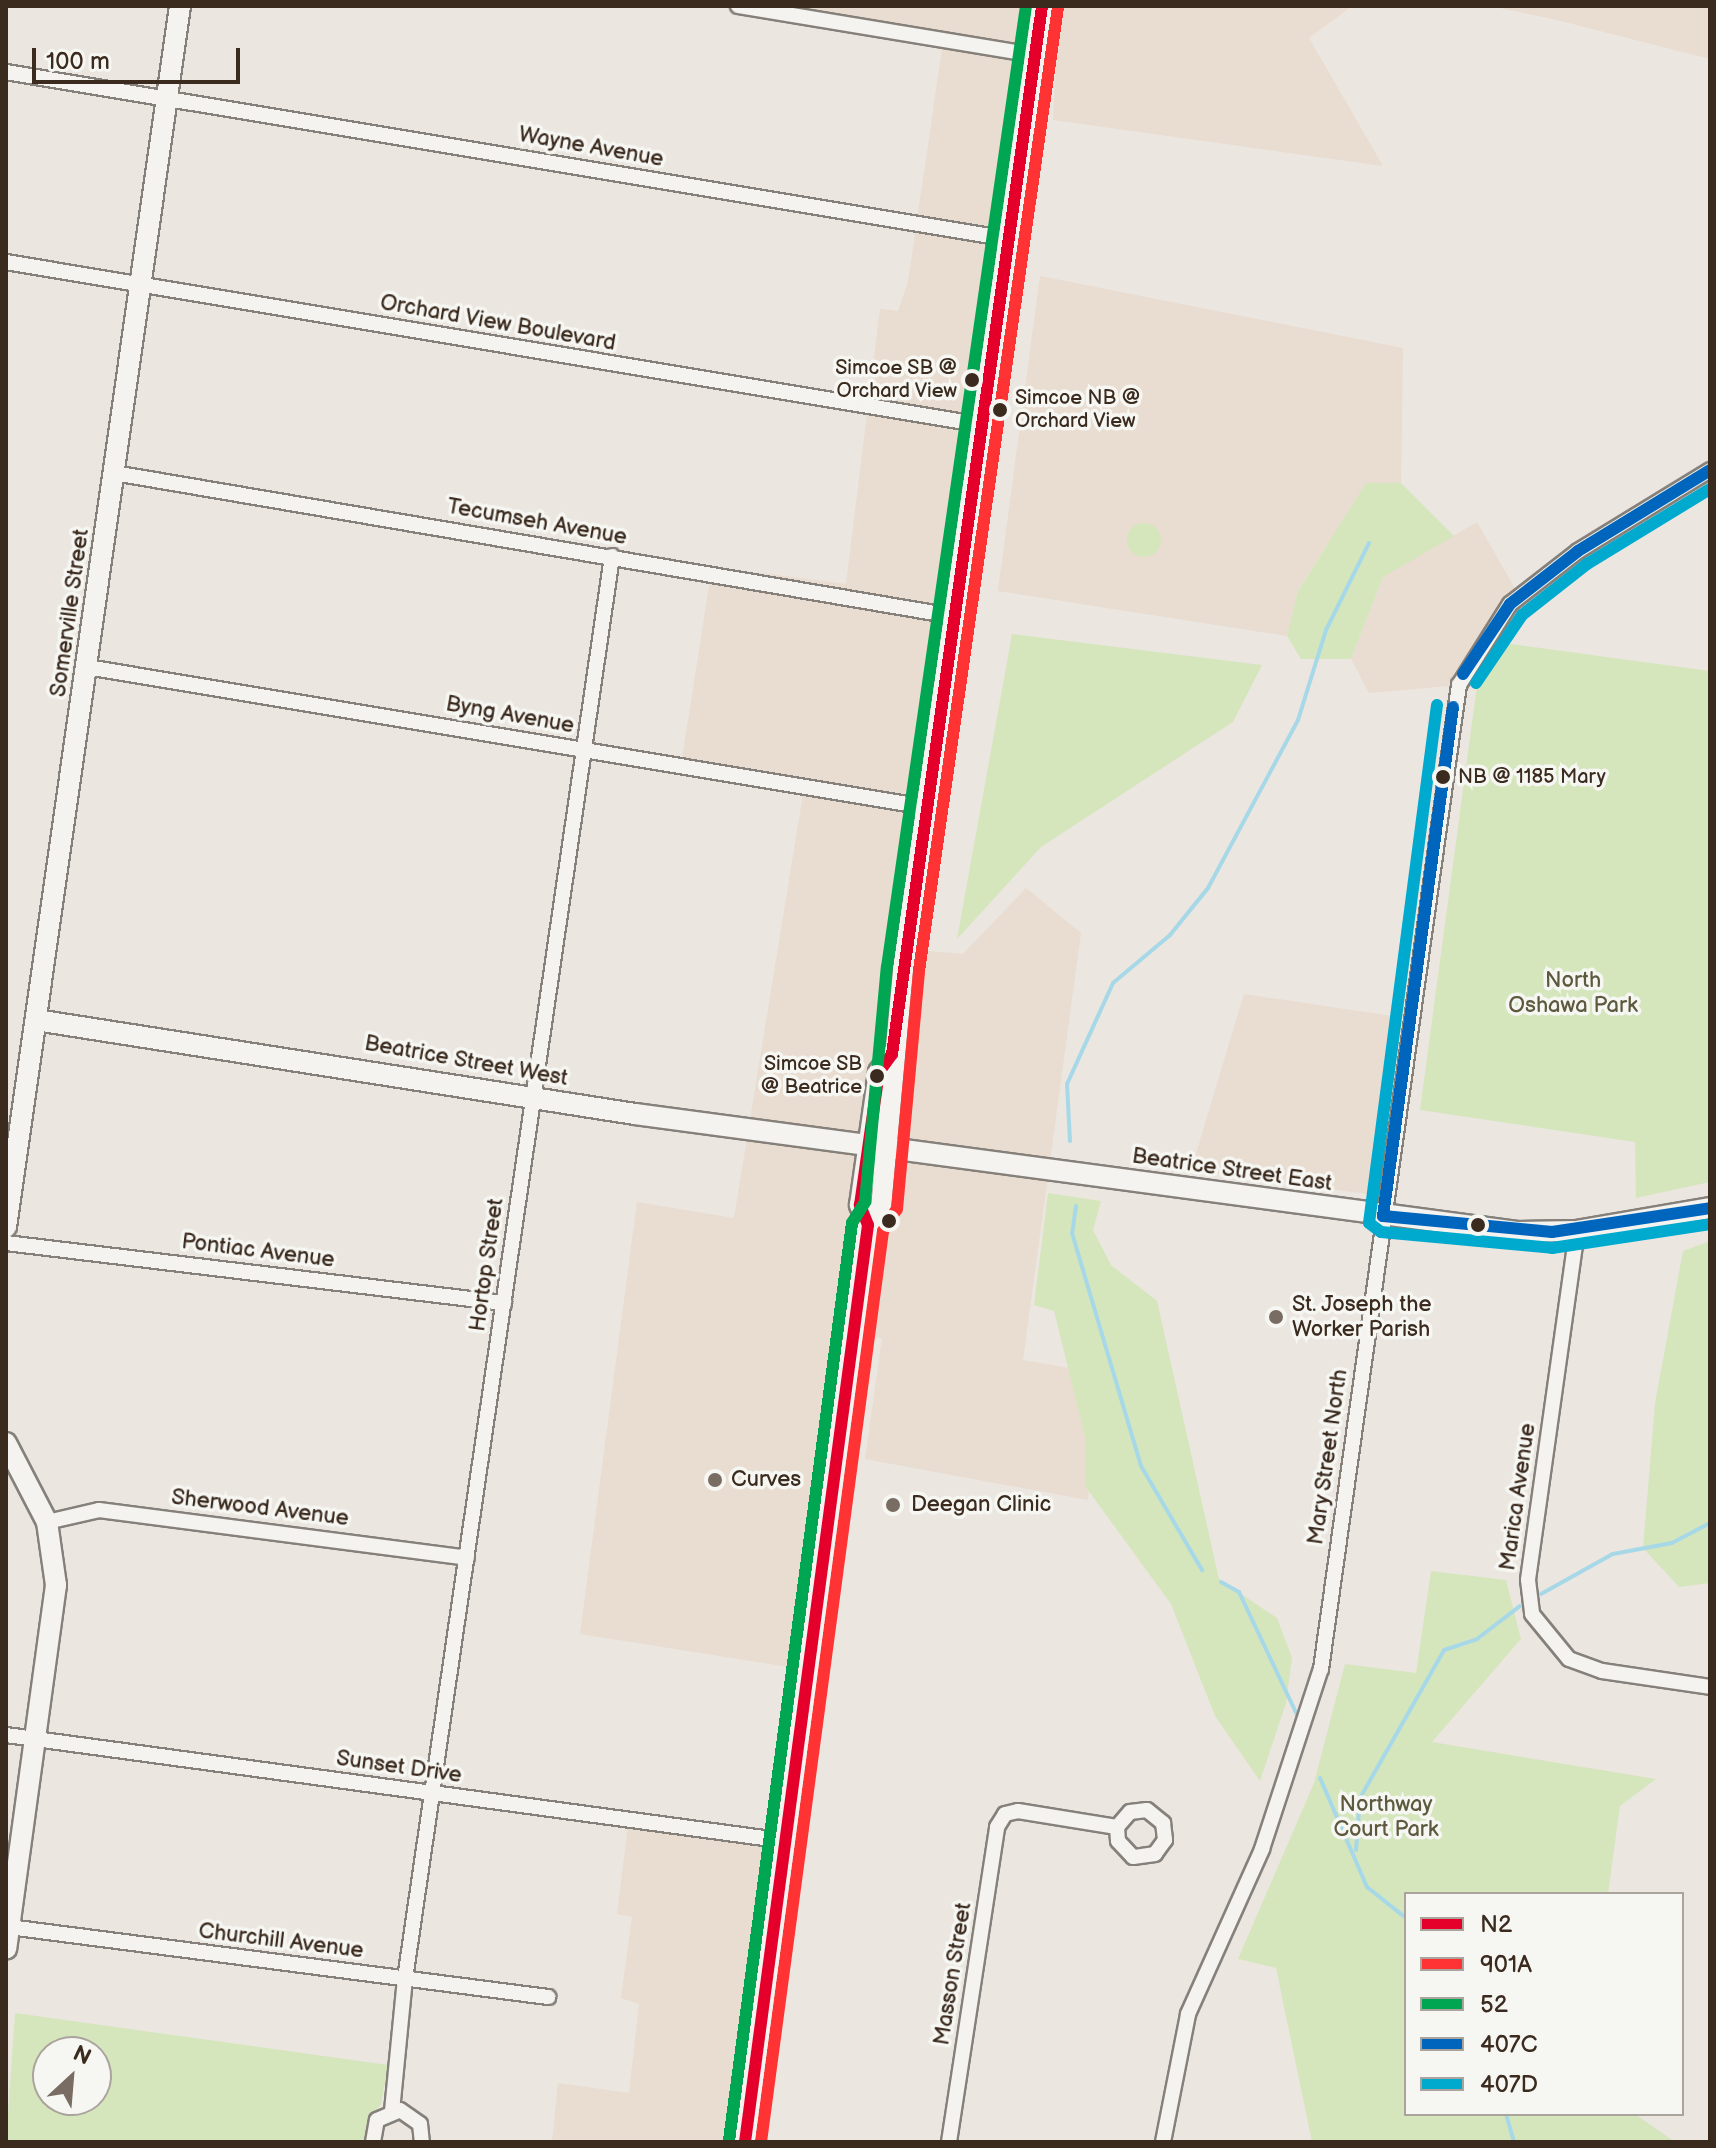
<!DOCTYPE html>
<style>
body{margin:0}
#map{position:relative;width:1716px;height:2148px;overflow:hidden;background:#ebe6e0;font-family:"Balsamiq Sans",sans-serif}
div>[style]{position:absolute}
.built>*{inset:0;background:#e9dcd0}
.green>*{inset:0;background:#d5e6bd}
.round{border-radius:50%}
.stream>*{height:4px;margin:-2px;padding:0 2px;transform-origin:2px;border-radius:2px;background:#a7d8e8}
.roads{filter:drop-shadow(2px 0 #85807a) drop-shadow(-2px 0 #85807a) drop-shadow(0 2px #85807a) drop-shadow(0 -2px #85807a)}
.street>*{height:14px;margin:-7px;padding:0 7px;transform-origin:7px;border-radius:7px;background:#f4f3f0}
.secondary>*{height:20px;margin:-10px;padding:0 10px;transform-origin:10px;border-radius:10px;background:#f4f3f0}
.bus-1>*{height:12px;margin:-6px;padding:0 6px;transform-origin:6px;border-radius:6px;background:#e4002b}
.bus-2>*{height:12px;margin:-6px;padding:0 6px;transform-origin:6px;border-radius:6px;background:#f33}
.bus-3>*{height:12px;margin:-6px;padding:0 6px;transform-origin:6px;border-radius:6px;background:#00a651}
.bus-4>*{height:12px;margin:-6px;padding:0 6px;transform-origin:6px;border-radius:6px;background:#0065bd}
.bus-5>*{height:12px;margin:-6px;padding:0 6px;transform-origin:6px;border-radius:6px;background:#00a9ce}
.dots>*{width:22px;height:22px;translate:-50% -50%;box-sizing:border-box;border:4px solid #f6f6f2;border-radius:50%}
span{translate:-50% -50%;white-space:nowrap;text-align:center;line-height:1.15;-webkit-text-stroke:7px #f6f6f2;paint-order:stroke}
.bus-label{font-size:20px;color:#3b2a1e}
.right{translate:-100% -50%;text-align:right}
.left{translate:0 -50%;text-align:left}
.street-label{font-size:22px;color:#3b2a1e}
.park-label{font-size:22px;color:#5d593e}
.poi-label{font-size:22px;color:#3b2a1e}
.frame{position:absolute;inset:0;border:8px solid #3b2a1e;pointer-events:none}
.legend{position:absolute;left:1404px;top:1892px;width:280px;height:224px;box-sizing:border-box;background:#f6f6f2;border:2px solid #aba49d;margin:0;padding:10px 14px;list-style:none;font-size:24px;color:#3b2a1e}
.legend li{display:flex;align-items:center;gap:16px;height:40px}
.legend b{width:40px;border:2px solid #aba49d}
.north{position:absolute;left:32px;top:2036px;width:80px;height:80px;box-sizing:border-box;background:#f6f6f2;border:2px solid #aba49d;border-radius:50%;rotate:26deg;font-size:22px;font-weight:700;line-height:32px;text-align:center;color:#3b2a1e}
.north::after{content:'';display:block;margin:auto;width:28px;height:36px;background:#796c62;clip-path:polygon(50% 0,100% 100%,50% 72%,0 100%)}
.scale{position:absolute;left:32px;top:48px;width:208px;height:36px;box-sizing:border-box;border:4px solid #3b2a1e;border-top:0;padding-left:10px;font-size:24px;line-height:28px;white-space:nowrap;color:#3b2a1e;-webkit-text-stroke:6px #f6f6f2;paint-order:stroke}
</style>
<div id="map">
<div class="built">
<div style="clip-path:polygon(738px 6px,1042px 6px,906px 949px,963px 954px,1026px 888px,1081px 933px,1023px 1360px,1098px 1373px,1088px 1500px,865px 1459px,882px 1338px,853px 1333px,808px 1670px,580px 1634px,637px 1202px,734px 1218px,804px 788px,682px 759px,712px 567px,846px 584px,880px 309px,898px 311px,908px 282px,943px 42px)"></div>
<div style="clip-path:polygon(1059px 6px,1352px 6px,1309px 38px,1383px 166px,1053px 120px)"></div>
<div style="clip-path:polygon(1491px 6px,1710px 6px,1710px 59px,1557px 20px)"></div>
<div style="clip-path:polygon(1040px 276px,1403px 348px,1401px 483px,1366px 484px,1298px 590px,1287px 636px,998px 591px)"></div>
<div style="clip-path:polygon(1477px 522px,1519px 596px,1459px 685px,1369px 693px,1351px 659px,1383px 577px)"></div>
<div style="clip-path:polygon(1244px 994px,1392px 1016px,1367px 1194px,1191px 1170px)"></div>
<div style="clip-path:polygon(628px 1826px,785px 1846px,744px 2142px,552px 2142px,558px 2083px,629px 2093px,639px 2004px,621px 1998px,632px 1917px,617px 1914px)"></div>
</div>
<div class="green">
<div style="clip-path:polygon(1366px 483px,1401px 483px,1454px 536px,1383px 577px,1351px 659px,1301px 659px,1287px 636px,1298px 591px)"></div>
<div class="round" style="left:1127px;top:523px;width:34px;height:34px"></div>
<div style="clip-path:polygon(1012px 634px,1262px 665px,1233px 722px,1041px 847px,957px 939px)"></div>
<div style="clip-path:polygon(1496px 642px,1710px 671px,1710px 1182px,1636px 1198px,1635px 1142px,1420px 1110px,1478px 678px)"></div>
<div style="clip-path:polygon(1048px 1193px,1101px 1201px,1093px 1230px,1111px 1265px,1157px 1301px,1219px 1579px,1277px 1618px,1292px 1658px,1286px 1703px,1260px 1781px,1215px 1716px,1171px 1604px,1085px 1486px,1085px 1437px,1054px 1311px,1034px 1305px)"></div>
<div style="clip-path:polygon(1710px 1241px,1710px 1583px,1679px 1587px,1643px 1548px,1655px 1403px,1683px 1251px)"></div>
<div style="clip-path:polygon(1431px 1571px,1506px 1580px,1521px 1639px,1432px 1742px,1656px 1779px,1620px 1806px,1608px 1894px,1406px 1894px,1406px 2114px,1635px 2114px,1675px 2142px,1312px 2142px,1276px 1968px,1238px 1959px,1314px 1783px,1345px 1664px,1416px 1673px)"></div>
<div style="clip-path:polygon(evenodd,15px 2013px,388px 2065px,381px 2104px,367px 2125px,367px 2142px,6px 2142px,15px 2013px,48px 2052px,96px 2052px,96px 2100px,48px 2100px,48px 2052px)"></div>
</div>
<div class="stream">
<div style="left:1070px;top:1141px;width:57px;rotate:-93deg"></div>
<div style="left:1067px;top:1084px;width:111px;rotate:-65.5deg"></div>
<div style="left:1113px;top:983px;width:75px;rotate:-40.1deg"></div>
<div style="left:1170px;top:935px;width:60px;rotate:-51deg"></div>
<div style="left:1208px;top:888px;width:191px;rotate:-61.8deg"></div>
<div style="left:1298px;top:720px;width:94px;rotate:-72.7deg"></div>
<div style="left:1326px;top:630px;width:97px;rotate:-63.7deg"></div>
<div style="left:1076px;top:1206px;width:27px;rotate:98deg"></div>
<div style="left:1072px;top:1233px;width:243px;rotate:73.5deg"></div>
<div style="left:1141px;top:1466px;width:121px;rotate:59.6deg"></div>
<div style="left:1221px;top:1582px;width:21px;rotate:29deg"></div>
<div style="left:1239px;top:1592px;width:138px;rotate:64.7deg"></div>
<div style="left:1541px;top:1594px;width:82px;rotate:-29.1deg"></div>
<div style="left:1613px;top:1554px;width:60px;rotate:-10.6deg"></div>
<div style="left:1672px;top:1543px;width:43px;rotate:-27.8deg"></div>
<div style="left:1320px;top:1778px;width:119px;rotate:66.7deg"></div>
<div style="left:1367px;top:1887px;width:50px;rotate:38.5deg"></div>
<div style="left:1356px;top:1850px;width:52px;rotate:-85.6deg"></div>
<div style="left:1360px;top:1798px;width:170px;rotate:-60.4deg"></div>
<div style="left:1444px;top:1650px;width:35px;rotate:-18deg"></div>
<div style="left:1477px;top:1639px;width:54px;rotate:-37.5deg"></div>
<div style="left:1506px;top:2114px;width:29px;rotate:74deg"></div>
</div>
<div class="roads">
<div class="street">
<div style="left:738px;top:6px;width:300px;rotate:9.4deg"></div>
<div style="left:6px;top:72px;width:1016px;rotate:9.46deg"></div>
<div style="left:6px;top:262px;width:990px;rotate:9.48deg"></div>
<div style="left:114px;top:473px;width:850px;rotate:9.68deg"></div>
<div style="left:87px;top:667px;width:850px;rotate:9.48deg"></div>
<div style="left:1577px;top:1231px;width:352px;rotate:98deg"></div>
<div style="left:1528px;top:1580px;width:34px;rotate:83deg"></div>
<div style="left:1532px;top:1614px;width:58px;rotate:50.6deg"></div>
<div style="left:1569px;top:1659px;width:35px;rotate:20deg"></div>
<div style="left:1602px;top:1671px;width:109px;rotate:8.4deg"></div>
<div style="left:6px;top:1243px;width:502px;rotate:6.87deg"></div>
<div style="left:47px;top:1522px;width:53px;rotate:-13deg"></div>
<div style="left:99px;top:1510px;width:371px;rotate:7.4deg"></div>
<div style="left:6px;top:1735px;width:787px;rotate:7.74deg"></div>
<div style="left:9px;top:1927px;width:544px;rotate:7.4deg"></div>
<div style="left:392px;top:2111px;width:133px;rotate:-84.4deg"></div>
<div style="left:405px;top:1979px;width:1438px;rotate:-81.72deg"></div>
<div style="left:373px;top:2142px;width:22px;rotate:-80deg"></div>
<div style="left:377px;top:2120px;width:25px;rotate:-23deg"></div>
<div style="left:400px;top:2110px;width:24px;rotate:35deg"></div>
<div style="left:420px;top:2124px;width:18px;rotate:84deg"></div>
<div style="left:949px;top:2142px;width:319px;rotate:-81.3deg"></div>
<div style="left:997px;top:1827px;width:15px;rotate:-58deg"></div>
<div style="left:1005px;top:1814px;width:13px;rotate:-13deg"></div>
<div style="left:1018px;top:1811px;width:100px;rotate:9.2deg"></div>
<div style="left:1117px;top:1827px;width:20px;rotate:-49deg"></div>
<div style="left:1130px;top:1812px;width:17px;rotate:-7deg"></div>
<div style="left:1147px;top:1810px;width:21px;rotate:39deg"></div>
<div style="left:1163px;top:1823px;width:17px;rotate:83deg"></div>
<div style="left:1165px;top:1840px;width:17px;rotate:126deg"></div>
<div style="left:1155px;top:1854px;width:22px;rotate:172deg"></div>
<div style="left:1133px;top:1857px;width:22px;rotate:-133deg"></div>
<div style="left:1118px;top:1841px;width:14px;rotate:-94deg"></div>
<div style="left:1163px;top:2142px;width:130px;rotate:-78.9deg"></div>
<div style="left:1188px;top:2014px;width:181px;rotate:-65.8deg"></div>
<div style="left:1262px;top:1849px;width:189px;rotate:-71.9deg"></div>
<div style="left:1321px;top:1669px;width:994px;rotate:-82.02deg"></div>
<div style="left:1459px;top:685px;width:96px;rotate:-57.8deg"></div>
<div style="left:1510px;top:604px;width:86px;rotate:-37.9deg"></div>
<div style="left:1578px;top:551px;width:155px;rotate:-31.5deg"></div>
</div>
<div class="secondary">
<div style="left:36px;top:1020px;width:606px;rotate:8.92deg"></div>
<div style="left:635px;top:1114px;width:890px;rotate:7.62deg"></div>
<div style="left:1517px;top:1232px;width:60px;rotate:-1deg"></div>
<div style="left:1577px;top:1231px;width:135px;rotate:-9.8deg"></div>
<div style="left:868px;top:1225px;width:22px;rotate:-112deg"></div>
<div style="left:860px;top:1205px;width:134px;rotate:-81.9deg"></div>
<div style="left:879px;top:1072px;width:22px;rotate:-54deg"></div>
<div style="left:6px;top:1227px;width:1233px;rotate:-81.89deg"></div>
<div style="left:6px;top:1443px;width:89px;rotate:62.6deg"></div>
<div style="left:47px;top:1522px;width:64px;rotate:81.9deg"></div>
<div style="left:56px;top:1585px;width:367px;rotate:97.8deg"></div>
<div style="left:745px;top:2142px;width:925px;rotate:-82.36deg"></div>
<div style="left:868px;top:1225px;width:21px;rotate:-53deg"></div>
<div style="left:881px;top:1208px;width:240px;rotate:-84.7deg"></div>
<div style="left:903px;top:969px;width:973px;rotate:-81.79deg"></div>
</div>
</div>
<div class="bus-1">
<div style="left:745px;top:2142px;width:925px;rotate:-82.36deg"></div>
<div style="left:868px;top:1225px;width:22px;rotate:-112deg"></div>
<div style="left:860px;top:1205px;width:134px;rotate:-81.9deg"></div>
<div style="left:879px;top:1072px;width:22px;rotate:-54deg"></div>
<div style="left:892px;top:1054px;width:1059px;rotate:-81.85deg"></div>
</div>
<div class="bus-2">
<div style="left:761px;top:2142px;width:919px;rotate:-82.37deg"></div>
<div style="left:883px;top:1231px;width:26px;rotate:-58deg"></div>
<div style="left:897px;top:1209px;width:239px;rotate:-84.7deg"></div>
<div style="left:919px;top:971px;width:973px;rotate:-81.79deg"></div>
</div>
<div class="bus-3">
<div style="left:729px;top:2140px;width:925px;rotate:-82.36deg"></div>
<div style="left:852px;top:1223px;width:25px;rotate:-58deg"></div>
<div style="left:865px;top:1202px;width:236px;rotate:-84.7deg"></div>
<div style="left:887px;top:967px;width:971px;rotate:-81.77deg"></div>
</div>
<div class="bus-4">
<div style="left:1463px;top:674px;width:84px;rotate:-56.1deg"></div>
<div style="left:1510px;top:604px;width:86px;rotate:-37.9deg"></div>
<div style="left:1578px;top:551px;width:155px;rotate:-31.5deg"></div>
<div style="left:1453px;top:707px;width:514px;rotate:97.83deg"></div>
<div style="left:1383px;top:1216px;width:170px;rotate:5.4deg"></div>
<div style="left:1552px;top:1232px;width:160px;rotate:-8.6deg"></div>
</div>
<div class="bus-5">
<div style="left:1476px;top:683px;width:82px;rotate:-55.9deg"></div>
<div style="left:1522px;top:615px;width:83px;rotate:-38.1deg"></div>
<div style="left:1587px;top:564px;width:144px;rotate:-31.4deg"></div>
<div style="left:1437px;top:705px;width:522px;rotate:97.48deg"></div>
<div style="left:1369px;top:1223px;width:15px;rotate:37deg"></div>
<div style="left:1381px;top:1232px;width:172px;rotate:5.3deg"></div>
<div style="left:1552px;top:1248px;width:160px;rotate:-8.6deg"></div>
</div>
<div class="dots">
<div style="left:972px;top:380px;background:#3b2a1e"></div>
<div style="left:1000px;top:410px;background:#3b2a1e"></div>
<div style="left:1443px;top:777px;background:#3b2a1e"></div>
<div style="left:877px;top:1076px;background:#3b2a1e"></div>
<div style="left:889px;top:1221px;background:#3b2a1e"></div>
<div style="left:1478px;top:1225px;background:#3b2a1e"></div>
<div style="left:1276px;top:1317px;background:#796c62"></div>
<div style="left:715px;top:1480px;background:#796c62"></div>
<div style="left:893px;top:1505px;background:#796c62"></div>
</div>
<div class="bus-label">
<span class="right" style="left:957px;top:380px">Simcoe SB @<br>Orchard View</span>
<span class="left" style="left:1015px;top:410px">Simcoe NB @<br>Orchard View</span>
<span class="left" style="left:1458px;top:777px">NB @ 1185 Mary</span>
<span class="right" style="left:862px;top:1076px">Simcoe SB<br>@ Beatrice</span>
</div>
<div class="street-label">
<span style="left:591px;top:147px;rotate:10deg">Wayne Avenue</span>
<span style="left:498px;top:323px;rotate:10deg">Orchard View Boulevard</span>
<span style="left:537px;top:522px;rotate:10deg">Tecumseh Avenue</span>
<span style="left:70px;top:613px;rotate:-82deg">Somerville Street</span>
<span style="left:510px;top:715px;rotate:10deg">Byng Avenue</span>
<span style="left:466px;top:1061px;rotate:10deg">Beatrice Street West</span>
<span style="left:1232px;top:1170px;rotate:8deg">Beatrice Street East</span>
<span style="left:258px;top:1251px;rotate:7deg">Pontiac Avenue</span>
<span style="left:487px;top:1265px;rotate:-82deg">Hortop Street</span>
<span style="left:1328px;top:1457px;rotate:-82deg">Mary Street North</span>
<span style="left:1518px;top:1497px;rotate:-82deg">Marica Avenue</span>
<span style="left:260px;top:1508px;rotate:7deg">Sherwood Avenue</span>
<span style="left:399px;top:1767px;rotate:8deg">Sunset Drive</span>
<span style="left:281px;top:1941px;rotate:7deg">Churchill Avenue</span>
<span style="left:953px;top:1974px;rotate:-81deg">Masson Street</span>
</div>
<div class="park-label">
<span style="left:1573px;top:993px">North<br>Oshawa Park</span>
<span style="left:1386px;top:1817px">Northway<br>Court Park</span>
</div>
<div class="poi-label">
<span class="left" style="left:1292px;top:1317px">St. Joseph the<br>Worker Parish</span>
<span class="left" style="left:731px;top:1480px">Curves</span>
<span class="left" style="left:911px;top:1505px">Deegan Clinic</span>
</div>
<div class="frame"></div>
<ul class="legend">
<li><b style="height:10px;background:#e4002b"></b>N2</li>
<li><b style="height:10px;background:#f33"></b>901A</li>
<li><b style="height:10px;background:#00a651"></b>52</li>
<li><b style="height:10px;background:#0065bd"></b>407C</li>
<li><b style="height:10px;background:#00a9ce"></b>407D</li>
</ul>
<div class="north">N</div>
<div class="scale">100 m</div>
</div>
